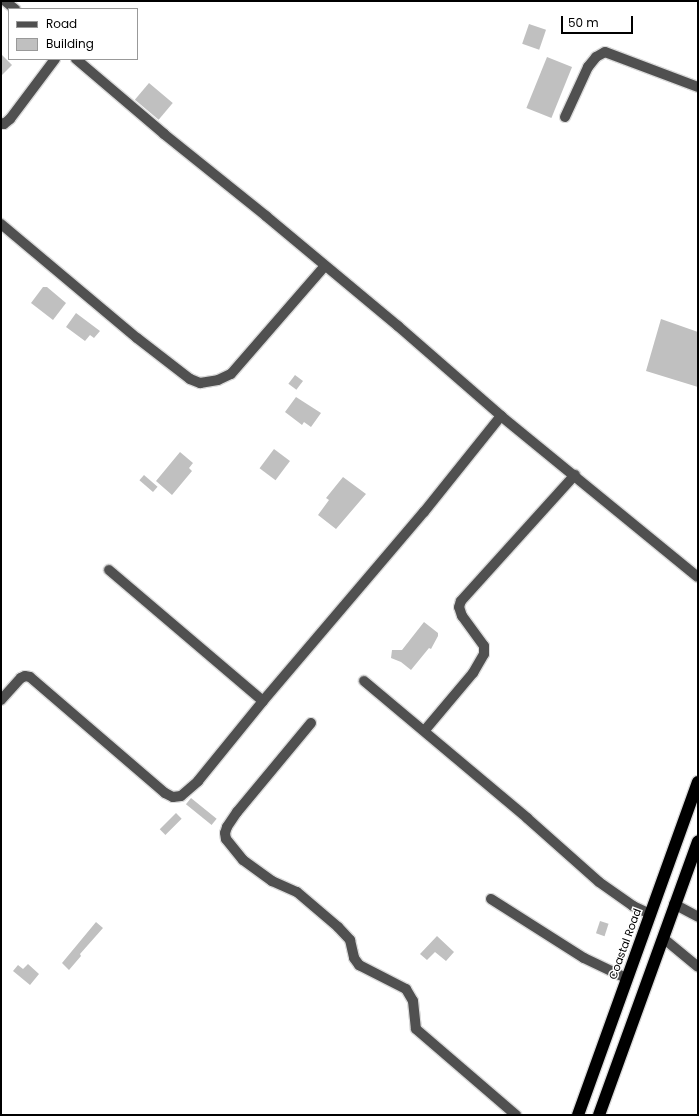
<!DOCTYPE html>
<style>
body{margin:0}
#map{position:relative;width:699px;height:1116px;overflow:hidden;background:#fff;font-family:Poppins,sans-serif}
div>[style]{position:absolute}
.building>*{inset:0;background:#c0c0c0;transform-origin:0 0}
.roads{filter:drop-shadow(1px 0 #dbdbdb) drop-shadow(-1px 0 #dbdbdb) drop-shadow(0 1px #dbdbdb) drop-shadow(0 -1px #dbdbdb)}
.minor>*{height:10px;margin:-5px;padding:0 5px;transform-origin:5px;border-radius:5px;background:#505050}
.highway>*{height:12px;margin:-6px;padding:0 6px;transform-origin:6px;border-radius:6px;background:#000}
span{translate:-50% -50%;white-space:nowrap;text-align:center;line-height:1.15;-webkit-text-stroke:3px #fff;paint-order:stroke}
.street-label{font-size:11px;color:#000}
.frame{position:absolute;inset:0;border:2px solid #000;pointer-events:none}
.legend{position:absolute;left:8px;top:8px;width:130px;height:52px;box-sizing:border-box;background:#fff;border:1px solid #999;margin:0;padding:5px 7px;list-style:none;font-size:12px;color:#000}
.legend li{display:flex;align-items:center;gap:8px;height:20px}
.legend b{width:20px;border:1px solid #999}
.scale{position:absolute;left:561px;top:16px;width:72px;height:18px;box-sizing:border-box;border:2px solid #000;border-top:0;padding-left:5px;font-size:12px;line-height:14px;white-space:nowrap;color:#000;-webkit-text-stroke:3px #fff;paint-order:stroke}
</style>
<div id="map">
<div class="building">
<div style="left:529px;top:24px;width:18px;height:21px;rotate:19deg"></div>
<div style="clip-path:polygon(1px 54px,12px 65px,1px 76px)"></div>
<div style="left:547px;top:57px;width:27px;height:55px;rotate:22deg"></div>
<div style="left:149px;top:83px;width:31px;height:22px;rotate:40deg"></div>
<div style="clip-path:polygon(43px 287px,47px 287px,66px 303px,53px 320px,31px 303px)"></div>
<div style="clip-path:polygon(76px 313px,100px 331px,94px 338px,90px 335px,85px 341px,66px 327px)"></div>
<div style="clip-path:polygon(661px 319px,698px 332px,698px 387px,646px 371px)"></div>
<div style="left:295px;top:375px;width:10px;height:11px;rotate:37deg"></div>
<div style="clip-path:polygon(296px 397px,321px 413px,311px 427px,304px 422px,302px 425px,285px 412px)"></div>
<div style="left:274px;top:449px;width:20px;height:24px;rotate:37deg"></div>
<div style="clip-path:polygon(180px 452px,193px 463px,189px 468px,192px 471px,172px 495px,156px 481px)"></div>
<div style="left:144px;top:475px;width:18px;height:7px;rotate:41deg"></div>
<div style="clip-path:polygon(343px 477px,366px 494px,336px 529px,318px 515px,329px 500px,326px 498px)"></div>
<div style="clip-path:polygon(424px 622px,438px 633px,438px 636px,431px 649px,429px 648px,411px 670px,401px 662px,391px 658px,392px 650px,402px 650px)"></div>
<div style="left:191px;top:798px;width:33px;height:8px;rotate:39deg"></div>
<div style="left:176px;top:813px;width:8px;height:23px;rotate:45deg"></div>
<div style="left:600px;top:921px;width:9px;height:13px;rotate:18deg"></div>
<div style="clip-path:polygon(96px 922px,103px 928px,80px 954px,81px 956px,69px 970px,62px 963px)"></div>
<div style="clip-path:polygon(437px 936px,454px 952px,446px 961px,435px 952px,427px 960px,420px 954px)"></div>
<div style="clip-path:polygon(28px 964px,39px 974px,30px 985px,13px 971px,18px 965px,23px 969px)"></div>
</div>
<div class="roads">
<div class="minor">
<div style="left:5px;top:1px;width:13px;rotate:39deg"></div>
<div style="left:76px;top:59px;width:116px;rotate:40.4deg"></div>
<div style="left:164px;top:134px;width:131px;rotate:38.8deg"></div>
<div style="left:266px;top:216px;width:172px;rotate:39.8deg"></div>
<div style="left:398px;top:326px;width:137px;rotate:41.1deg"></div>
<div style="left:501px;top:416px;width:254px;rotate:39.3deg"></div>
<div style="left:565px;top:117px;width:55px;rotate:-65.3deg"></div>
<div style="left:588px;top:67px;width:13px;rotate:-51deg"></div>
<div style="left:596px;top:57px;width:10px;rotate:-29deg"></div>
<div style="left:605px;top:52px;width:99px;rotate:20.6deg"></div>
<div style="left:1px;top:123px;width:3px;rotate:18deg"></div>
<div style="left:4px;top:124px;width:8px;rotate:-40deg"></div>
<div style="left:10px;top:119px;width:75px;rotate:-53.1deg"></div>
<div style="left:1px;top:224px;width:177px;rotate:40deg"></div>
<div style="left:137px;top:338px;width:67px;rotate:37.7deg"></div>
<div style="left:190px;top:379px;width:11px;rotate:22deg"></div>
<div style="left:200px;top:383px;width:18px;rotate:-9deg"></div>
<div style="left:218px;top:380px;width:14px;rotate:-25deg"></div>
<div style="left:231px;top:374px;width:143px;rotate:-49deg"></div>
<div style="left:109px;top:570px;width:202px;rotate:40.4deg"></div>
<div style="left:364px;top:681px;width:213px;rotate:40deg"></div>
<div style="left:527px;top:818px;width:96px;rotate:41.6deg"></div>
<div style="left:599px;top:882px;width:42px;rotate:35.2deg"></div>
<div style="left:633px;top:906px;width:19px;rotate:25deg"></div>
<div style="left:1px;top:700px;width:30px;rotate:-48deg"></div>
<div style="left:21px;top:678px;width:4px;rotate:-27deg"></div>
<div style="left:25px;top:676px;width:5px;rotate:11deg"></div>
<div style="left:30px;top:677px;width:178px;rotate:40.7deg"></div>
<div style="left:165px;top:793px;width:9px;rotate:27deg"></div>
<div style="left:173px;top:797px;width:8px;rotate:-7deg"></div>
<div style="left:181px;top:796px;width:23px;rotate:-41deg"></div>
<div style="left:198px;top:781px;width:103px;rotate:-50.9deg"></div>
<div style="left:263px;top:701px;width:248px;rotate:-49.6deg"></div>
<div style="left:424px;top:512px;width:123px;rotate:-51.3deg"></div>
<div style="left:311px;top:723px;width:116px;rotate:129.7deg"></div>
<div style="left:237px;top:812px;width:18px;rotate:124deg"></div>
<div style="left:227px;top:827px;width:6px;rotate:108deg"></div>
<div style="left:225px;top:833px;width:6px;rotate:81deg"></div>
<div style="left:226px;top:839px;width:27px;rotate:51deg"></div>
<div style="left:243px;top:860px;width:36px;rotate:36deg"></div>
<div style="left:272px;top:881px;width:27px;rotate:24deg"></div>
<div style="left:297px;top:892px;width:54px;rotate:40.5deg"></div>
<div style="left:338px;top:927px;width:18px;rotate:47deg"></div>
<div style="left:350px;top:940px;width:18px;rotate:77deg"></div>
<div style="left:354px;top:958px;width:9px;rotate:54deg"></div>
<div style="left:359px;top:965px;width:53px;rotate:27.1deg"></div>
<div style="left:406px;top:989px;width:14px;rotate:60deg"></div>
<div style="left:413px;top:1001px;width:28px;rotate:84deg"></div>
<div style="left:416px;top:1029px;width:132px;rotate:40.7deg"></div>
<div style="left:425px;top:730px;width:75px;rotate:-49.9deg"></div>
<div style="left:473px;top:673px;width:22px;rotate:-60deg"></div>
<div style="left:484px;top:654px;width:8px;rotate:-90deg"></div>
<div style="left:484px;top:646px;width:37px;rotate:-126deg"></div>
<div style="left:462px;top:616px;width:9px;rotate:-108deg"></div>
<div style="left:459px;top:607px;width:6px;rotate:-72deg"></div>
<div style="left:461px;top:601px;width:170px;rotate:-47.9deg"></div>
<div style="left:491px;top:899px;width:110px;rotate:32.4deg"></div>
<div style="left:584px;top:958px;width:47px;rotate:25.5deg"></div>
<div style="left:674px;top:904px;width:27px;rotate:28deg"></div>
<div style="left:663px;top:938px;width:45px;rotate:39.6deg"></div>
</div>
<div class="highway">
<div style="left:578px;top:1115px;width:354px;rotate:-70.2deg"></div>
<div style="left:599px;top:1115px;width:291px;rotate:-70.1deg"></div>
</div>
</div>
<div class="street-label">
<span style="left:625px;top:944px;rotate:-70deg">Coastal Road</span>
</div>
<div class="frame"></div>
<ul class="legend">
<li><b style="height:5px;background:#505050"></b>Road</li>
<li><b style="height:11px;background:#c0c0c0"></b>Building</li>
</ul>
<div class="scale">50 m</div>
</div>
